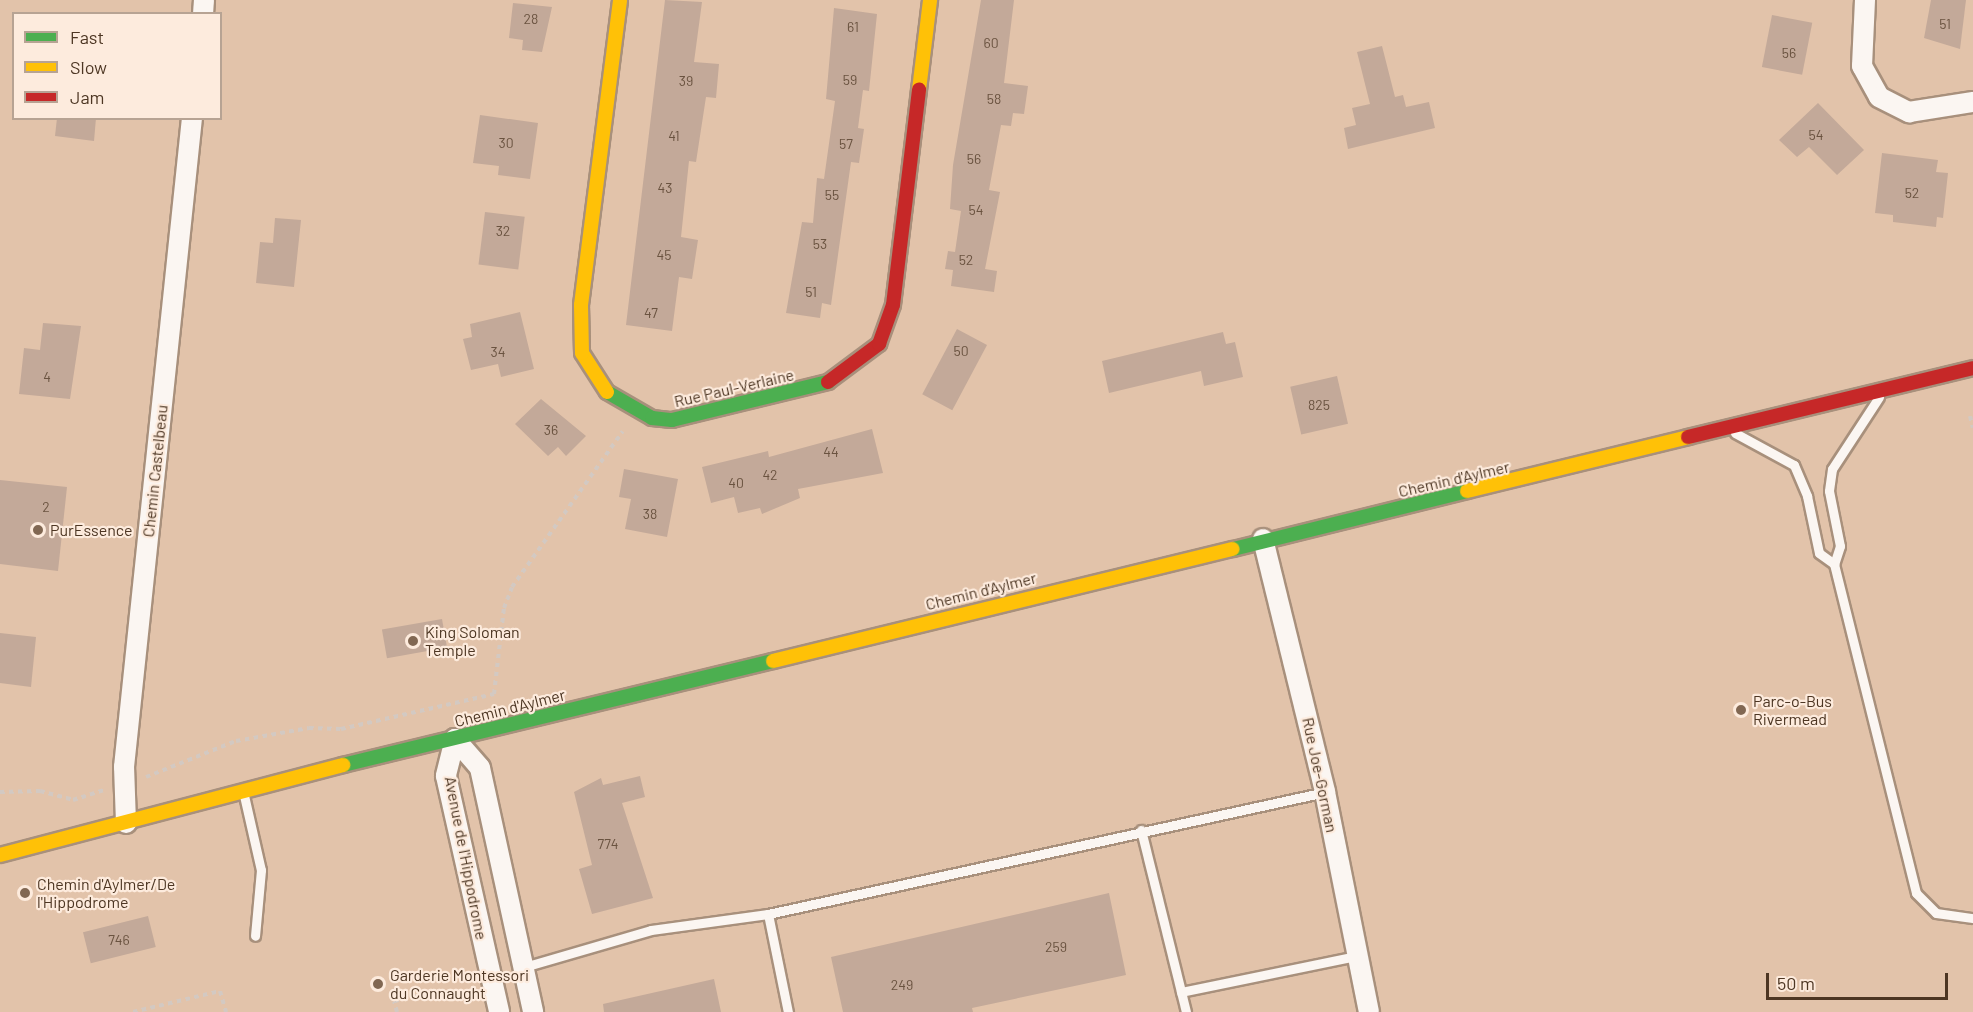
<!DOCTYPE html>
<style>
body{margin:0}
#map{position:relative;width:1973px;height:1012px;overflow:hidden;background:#e2c3aa;font-family:Barlow,sans-serif}
div>[style]{position:absolute}
.building>*{inset:0;background:#c3a999;transform-origin:0 0}
.path>*{height:4px;margin-top:-2px;transform-origin:0;background:repeating-linear-gradient(90deg,#d3c9c2 0 4.5px,transparent 0 9px)}
.roads{filter:drop-shadow(2px 0 #a8907c) drop-shadow(-2px 0 #a8907c) drop-shadow(0 2px #a8907c) drop-shadow(0 -2px #a8907c)}
.lane>*{height:9px;margin:-4.5px;padding:0 4.5px;transform-origin:4.5px;border-radius:4.5px;background:#fbf6f2}
.street>*{height:20px;margin:-10px;padding:0 10px;transform-origin:10px;border-radius:10px;background:#fbf6f2}
.fast>*{height:14px;margin:-7px;padding:0 7px;transform-origin:7px;border-radius:7px;background:#4caf50}
.slow>*{height:14px;margin:-7px;padding:0 7px;transform-origin:7px;border-radius:7px;background:#ffc107}
.jam>*{height:14px;margin:-7px;padding:0 7px;transform-origin:7px;border-radius:7px;background:#c62828}
.dots>*{width:16px;height:16px;translate:-50% -50%;box-sizing:border-box;border:3px solid #fdebdd;border-radius:50%}
span{translate:-50% -50%;white-space:nowrap;text-align:center;line-height:1.15;-webkit-text-stroke:4.5px #fdebdd;paint-order:stroke}
.number-label{font-size:14px;color:#6a5340}
.number-label span{-webkit-text-stroke-width:0}
.street-label{font-size:16px;color:#4d3623}
.poi-label{font-size:16px;color:#4d3623}
.left{translate:0 -50%;text-align:left}
.legend{position:absolute;left:12px;top:12px;width:210px;height:108px;box-sizing:border-box;background:#fdebdd;border:2px solid #b7a393;margin:0;padding:8px 10px;list-style:none;font-size:18px;color:#4d3623}
.legend li{display:flex;align-items:center;gap:12px;height:30px}
.legend b{width:30px;border:2px solid #b7a393}
.scale{position:absolute;left:1766px;top:973px;width:182px;height:27px;box-sizing:border-box;border:3px solid #4d3623;border-top:0;padding-left:8px;font-size:18px;line-height:21px;white-space:nowrap;color:#4d3623;-webkit-text-stroke:4px #fdebdd;paint-order:stroke}
</style>
<div id="map">
<div class="building">
<div style="clip-path:polygon(665px 0,702px 2px,694px 62px,719px 64px,716px 98px,706px 97px,696px 162px,689px 161px,681px 237px,698px 240px,692px 279px,679px 277px,672px 331px,626px 325px)"></div>
<div style="clip-path:polygon(981px 0,1014px 0,1004px 83px,1028px 86px,1024px 114px,1013px 113px,1011px 126px,1001px 125px,989px 190px,1000px 192px,985px 269px,997px 271px,994px 292px,951px 286px,953px 270px,945px 269px,948px 251px,955px 252px,961px 211px,950px 209px,953px 165px)"></div>
<div style="clip-path:polygon(1931px 0,1966px 0,1960px 49px,1924px 38px)"></div>
<div style="clip-path:polygon(513px 3px,552px 7px,542px 52px,522px 50px,523px 40px,509px 38px)"></div>
<div style="clip-path:polygon(834px 8px,877px 14px,869px 91px,863px 90px,858px 128px,864px 129px,859px 163px,851px 162px,831px 305px,822px 303px,820px 318px,786px 313px,802px 222px,813px 223px,817px 178px,824px 179px,835px 101px,826px 99px)"></div>
<div style="left:1772px;top:15px;width:41px;height:53px;rotate:11deg"></div>
<div style="clip-path:polygon(1382px 46px,1395px 97px,1403px 95px,1406px 107px,1429px 102px,1435px 128px,1348px 149px,1344px 128px,1356px 125px,1352px 108px,1370px 104px,1357px 52px)"></div>
<div style="clip-path:polygon(1818px 103px,1864px 150px,1837px 175px,1809px 147px,1797px 157px,1779px 140px)"></div>
<div style="clip-path:polygon(480px 115px,538px 123px,530px 179px,498px 175px,499px 166px,473px 163px)"></div>
<div style="clip-path:polygon(57px 118px,96px 118px,94px 141px,55px 136px)"></div>
<div style="clip-path:polygon(1882px 153px,1938px 160px,1936px 172px,1948px 173px,1943px 218px,1937px 217px,1936px 227px,1893px 222px,1893px 215px,1875px 213px)"></div>
<div style="left:485px;top:212px;width:40px;height:53px;rotate:7deg"></div>
<div style="clip-path:polygon(275px 218px,301px 220px,294px 287px,256px 283px,260px 242px,273px 243px)"></div>
<div style="clip-path:polygon(520px 312px,534px 369px,501px 377px,498px 364px,471px 370px,463px 339px,472px 337px,470px 324px)"></div>
<div style="clip-path:polygon(43px 323px,81px 326px,70px 399px,19px 394px,24px 348px,40px 350px)"></div>
<div style="left:957px;top:329px;width:34px;height:74px;rotate:28deg"></div>
<div style="clip-path:polygon(1223px 332px,1226px 344px,1235px 342px,1243px 377px,1204px 386px,1201px 371px,1109px 393px,1102px 361px)"></div>
<div style="left:1337px;top:376px;width:49px;height:48px;rotate:77deg"></div>
<div style="clip-path:polygon(541px 399px,586px 436px,566px 456px,558px 447px,548px 456px,515px 424px)"></div>
<div style="clip-path:polygon(872px 429px,883px 473px,798px 489px,800px 498px,762px 514px,760px 508px,738px 513px,734px 497px,711px 503px,702px 467px,768px 451px,769px 457px)"></div>
<div style="clip-path:polygon(624px 469px,678px 479px,667px 537px,625px 529px,631px 499px,619px 497px)"></div>
<div style="clip-path:polygon(0 480px,67px 487px,58px 571px,0 564px)"></div>
<div style="left:442px;top:619px;width:29px;height:61px;rotate:80deg"></div>
<div style="clip-path:polygon(0 633px,36px 637px,31px 687px,0 683px)"></div>
<div style="clip-path:polygon(640px 776px,645px 797px,622px 803px,653px 898px,592px 914px,579px 869px,592px 865px,574px 792px,601px 778px,603px 785px)"></div>
<div style="clip-path:polygon(1109px 893px,1126px 975px,972px 1008px,973px 1012px,843px 1012px,831px 957px)"></div>
<div style="left:148px;top:916px;width:32px;height:67px;rotate:76deg"></div>
<div style="clip-path:polygon(714px 979px,721px 1012px,604px 1012px,603px 1004px)"></div>
</div>
<div class="path">
<div style="left:1970px;top:416px;width:12px;rotate:76deg"></div>
<div style="left:146px;top:777px;width:97px;rotate:-21.8deg"></div>
<div style="left:236px;top:741px;width:74px;rotate:-10.1deg"></div>
<div style="left:309px;top:728px;width:32px;rotate:2deg"></div>
<div style="left:341px;top:729px;width:157px;rotate:-12.9deg"></div>
<div style="left:494px;top:694px;width:87px;rotate:-83.4deg"></div>
<div style="left:504px;top:608px;width:22px;rotate:-69deg"></div>
<div style="left:512px;top:587px;width:191px;rotate:-54.6deg"></div>
<div style="left:0;top:792px;width:40px;rotate:-1.4deg"></div>
<div style="left:40px;top:791px;width:34px;rotate:15deg"></div>
<div style="left:73px;top:800px;width:33px;rotate:-18deg"></div>
<div style="left:133px;top:1012px;width:89px;rotate:-13.6deg"></div>
<div style="left:220px;top:991px;width:22px;rotate:74deg"></div>
<div style="left:397px;top:1012px;width:11px;rotate:-105deg"></div>
<div style="left:394px;top:1001px;width:24px;rotate:-12deg"></div>
</div>
<div class="roads">
<div class="lane">
<div style="left:1879px;top:397px;width:86px;rotate:123.1deg"></div>
<div style="left:1832px;top:469px;width:22px;rotate:98deg"></div>
<div style="left:1829px;top:491px;width:56px;rotate:78.7deg"></div>
<div style="left:1840px;top:546px;width:19px;rotate:108deg"></div>
<div style="left:1834px;top:564px;width:339px;rotate:76deg"></div>
<div style="left:1916px;top:893px;width:28px;rotate:45deg"></div>
<div style="left:1936px;top:913px;width:37px;rotate:8deg"></div>
<div style="left:1735px;top:433px;width:67px;rotate:28.5deg"></div>
<div style="left:1794px;top:465px;width:34px;rotate:67deg"></div>
<div style="left:1807px;top:496px;width:58px;rotate:78.1deg"></div>
<div style="left:1819px;top:553px;width:19px;rotate:36deg"></div>
<div style="left:243px;top:791px;width:81px;rotate:77.2deg"></div>
<div style="left:261px;top:870px;width:66px;rotate:95.2deg"></div>
<div style="left:1141px;top:830px;width:187px;rotate:76.1deg"></div>
<div style="left:768px;top:914px;width:100px;rotate:78.5deg"></div>
<div style="left:524px;top:967px;width:132px;rotate:-16.2deg"></div>
<div style="left:651px;top:930px;width:118px;rotate:-7.8deg"></div>
<div style="left:768px;top:914px;width:570px;rotate:-12.35deg"></div>
<div style="left:1181px;top:992px;width:180px;rotate:-11.6deg"></div>
</div>
<div class="street">
<div style="left:1865px;top:0;width:66px;rotate:92.6deg"></div>
<div style="left:1862px;top:66px;width:35px;rotate:61deg"></div>
<div style="left:1879px;top:97px;width:34px;rotate:27deg"></div>
<div style="left:1909px;top:112px;width:65px;rotate:-8.9deg"></div>
<div style="left:203px;top:14px;width:14px;rotate:-86deg"></div>
<div style="left:1263px;top:539px;width:260px;rotate:76.2deg"></div>
<div style="left:1325px;top:792px;width:224px;rotate:78.7deg"></div>
<div style="left:455px;top:739px;width:38px;rotate:49deg"></div>
<div style="left:480px;top:768px;width:250px;rotate:77.7deg"></div>
<div style="left:455px;top:739px;width:38px;rotate:104deg"></div>
<div style="left:446px;top:776px;width:242px;rotate:77.3deg"></div>
<div style="left:126px;top:823px;width:56px;rotate:-92deg"></div>
<div style="left:124px;top:767px;width:653px;rotate:-84.02deg"></div>
</div>
<div class="fast">
<div style="left:607px;top:392px;width:52px;rotate:30deg"></div>
<div style="left:652px;top:418px;width:20px;rotate:6deg"></div>
<div style="left:672px;top:420px;width:161px;rotate:-13.7deg"></div>
<div style="left:1233px;top:549px;width:241px;rotate:-13.9deg"></div>
<div style="left:343px;top:765px;width:442px;rotate:-13.6deg"></div>
</div>
<div class="slow">
<div style="left:919px;top:90px;width:91px;rotate:-83deg"></div>
<div style="left:607px;top:392px;width:46px;rotate:-122.7deg"></div>
<div style="left:582px;top:353px;width:48px;rotate:-91.2deg"></div>
<div style="left:581px;top:305px;width:307px;rotate:-82.7deg"></div>
<div style="left:1467px;top:491px;width:228px;rotate:-13.7deg"></div>
<div style="left:773px;top:661px;width:473px;rotate:-13.7deg"></div>
<div style="left:0;top:855px;width:355px;rotate:-14.7deg"></div>
</div>
<div class="jam">
<div style="left:828px;top:382px;width:64px;rotate:-36.7deg"></div>
<div style="left:879px;top:344px;width:41px;rotate:-70.3deg"></div>
<div style="left:893px;top:305px;width:217px;rotate:-83.1deg"></div>
<div style="left:1688px;top:437px;width:293px;rotate:-13.6deg"></div>
</div>
</div>
<div class="dots">
<div style="left:38px;top:530px;background:#816752"></div>
<div style="left:413px;top:641px;background:#816752"></div>
<div style="left:1741px;top:710px;background:#816752"></div>
<div style="left:25px;top:893px;background:#816752"></div>
<div style="left:378px;top:984px;background:#816752"></div>
</div>
<div class="number-label">
<span style="left:531px;top:19px">28</span>
<span style="left:1945px;top:24px">51</span>
<span style="left:853px;top:27px">61</span>
<span style="left:991px;top:43px">60</span>
<span style="left:1789px;top:53px">56</span>
<span style="left:850px;top:80px">59</span>
<span style="left:686px;top:81px">39</span>
<span style="left:994px;top:99px">58</span>
<span style="left:1816px;top:135px">54</span>
<span style="left:674px;top:136px">41</span>
<span style="left:506px;top:143px">30</span>
<span style="left:846px;top:144px">57</span>
<span style="left:974px;top:159px">56</span>
<span style="left:665px;top:188px">43</span>
<span style="left:1912px;top:193px">52</span>
<span style="left:832px;top:195px">55</span>
<span style="left:976px;top:210px">54</span>
<span style="left:503px;top:231px">32</span>
<span style="left:820px;top:244px">53</span>
<span style="left:664px;top:255px">45</span>
<span style="left:966px;top:260px">52</span>
<span style="left:811px;top:292px">51</span>
<span style="left:651px;top:313px">47</span>
<span style="left:961px;top:351px">50</span>
<span style="left:498px;top:352px">34</span>
<span style="left:47px;top:377px">4</span>
<span style="left:1319px;top:405px">825</span>
<span style="left:551px;top:430px">36</span>
<span style="left:831px;top:452px">44</span>
<span style="left:770px;top:475px">42</span>
<span style="left:736px;top:483px">40</span>
<span style="left:46px;top:507px">2</span>
<span style="left:650px;top:514px">38</span>
<span style="left:608px;top:844px">774</span>
<span style="left:119px;top:940px">746</span>
<span style="left:1056px;top:947px">259</span>
<span style="left:902px;top:985px">249</span>
</div>
<div class="street-label">
<span style="left:734px;top:388px;rotate:-13deg">Rue Paul-Verlaine</span>
<span style="left:155px;top:471px;rotate:-84deg">Chemin Castelbeau</span>
<span style="left:1454px;top:479px;rotate:-13deg">Chemin d'Aylmer</span>
<span style="left:981px;top:591px;rotate:-14deg">Chemin d'Aylmer</span>
<span style="left:510px;top:708px;rotate:-14deg">Chemin d'Aylmer</span>
<span style="left:1320px;top:775px;rotate:78deg">Rue Joe-Gorman</span>
<span style="left:466px;top:858px;rotate:79deg">Avenue de l'Hippodrome</span>
</div>
<div class="poi-label">
<span class="left" style="left:50px;top:530px">PurEssence</span>
<span class="left" style="left:425px;top:641px">King Soloman<br>Temple</span>
<span class="left" style="left:1753px;top:710px">Parc-o-Bus<br>Rivermead</span>
<span class="left" style="left:37px;top:893px">Chemin d'Aylmer/De<br>l'Hippodrome</span>
<span class="left" style="left:390px;top:984px">Garderie Montessori<br>du Connaught</span>
</div>
<ul class="legend">
<li><b style="height:8px;background:#4caf50"></b>Fast</li>
<li><b style="height:8px;background:#ffc107"></b>Slow</li>
<li><b style="height:8px;background:#c62828"></b>Jam</li>
</ul>
<div class="scale">50 m</div>
</div>
